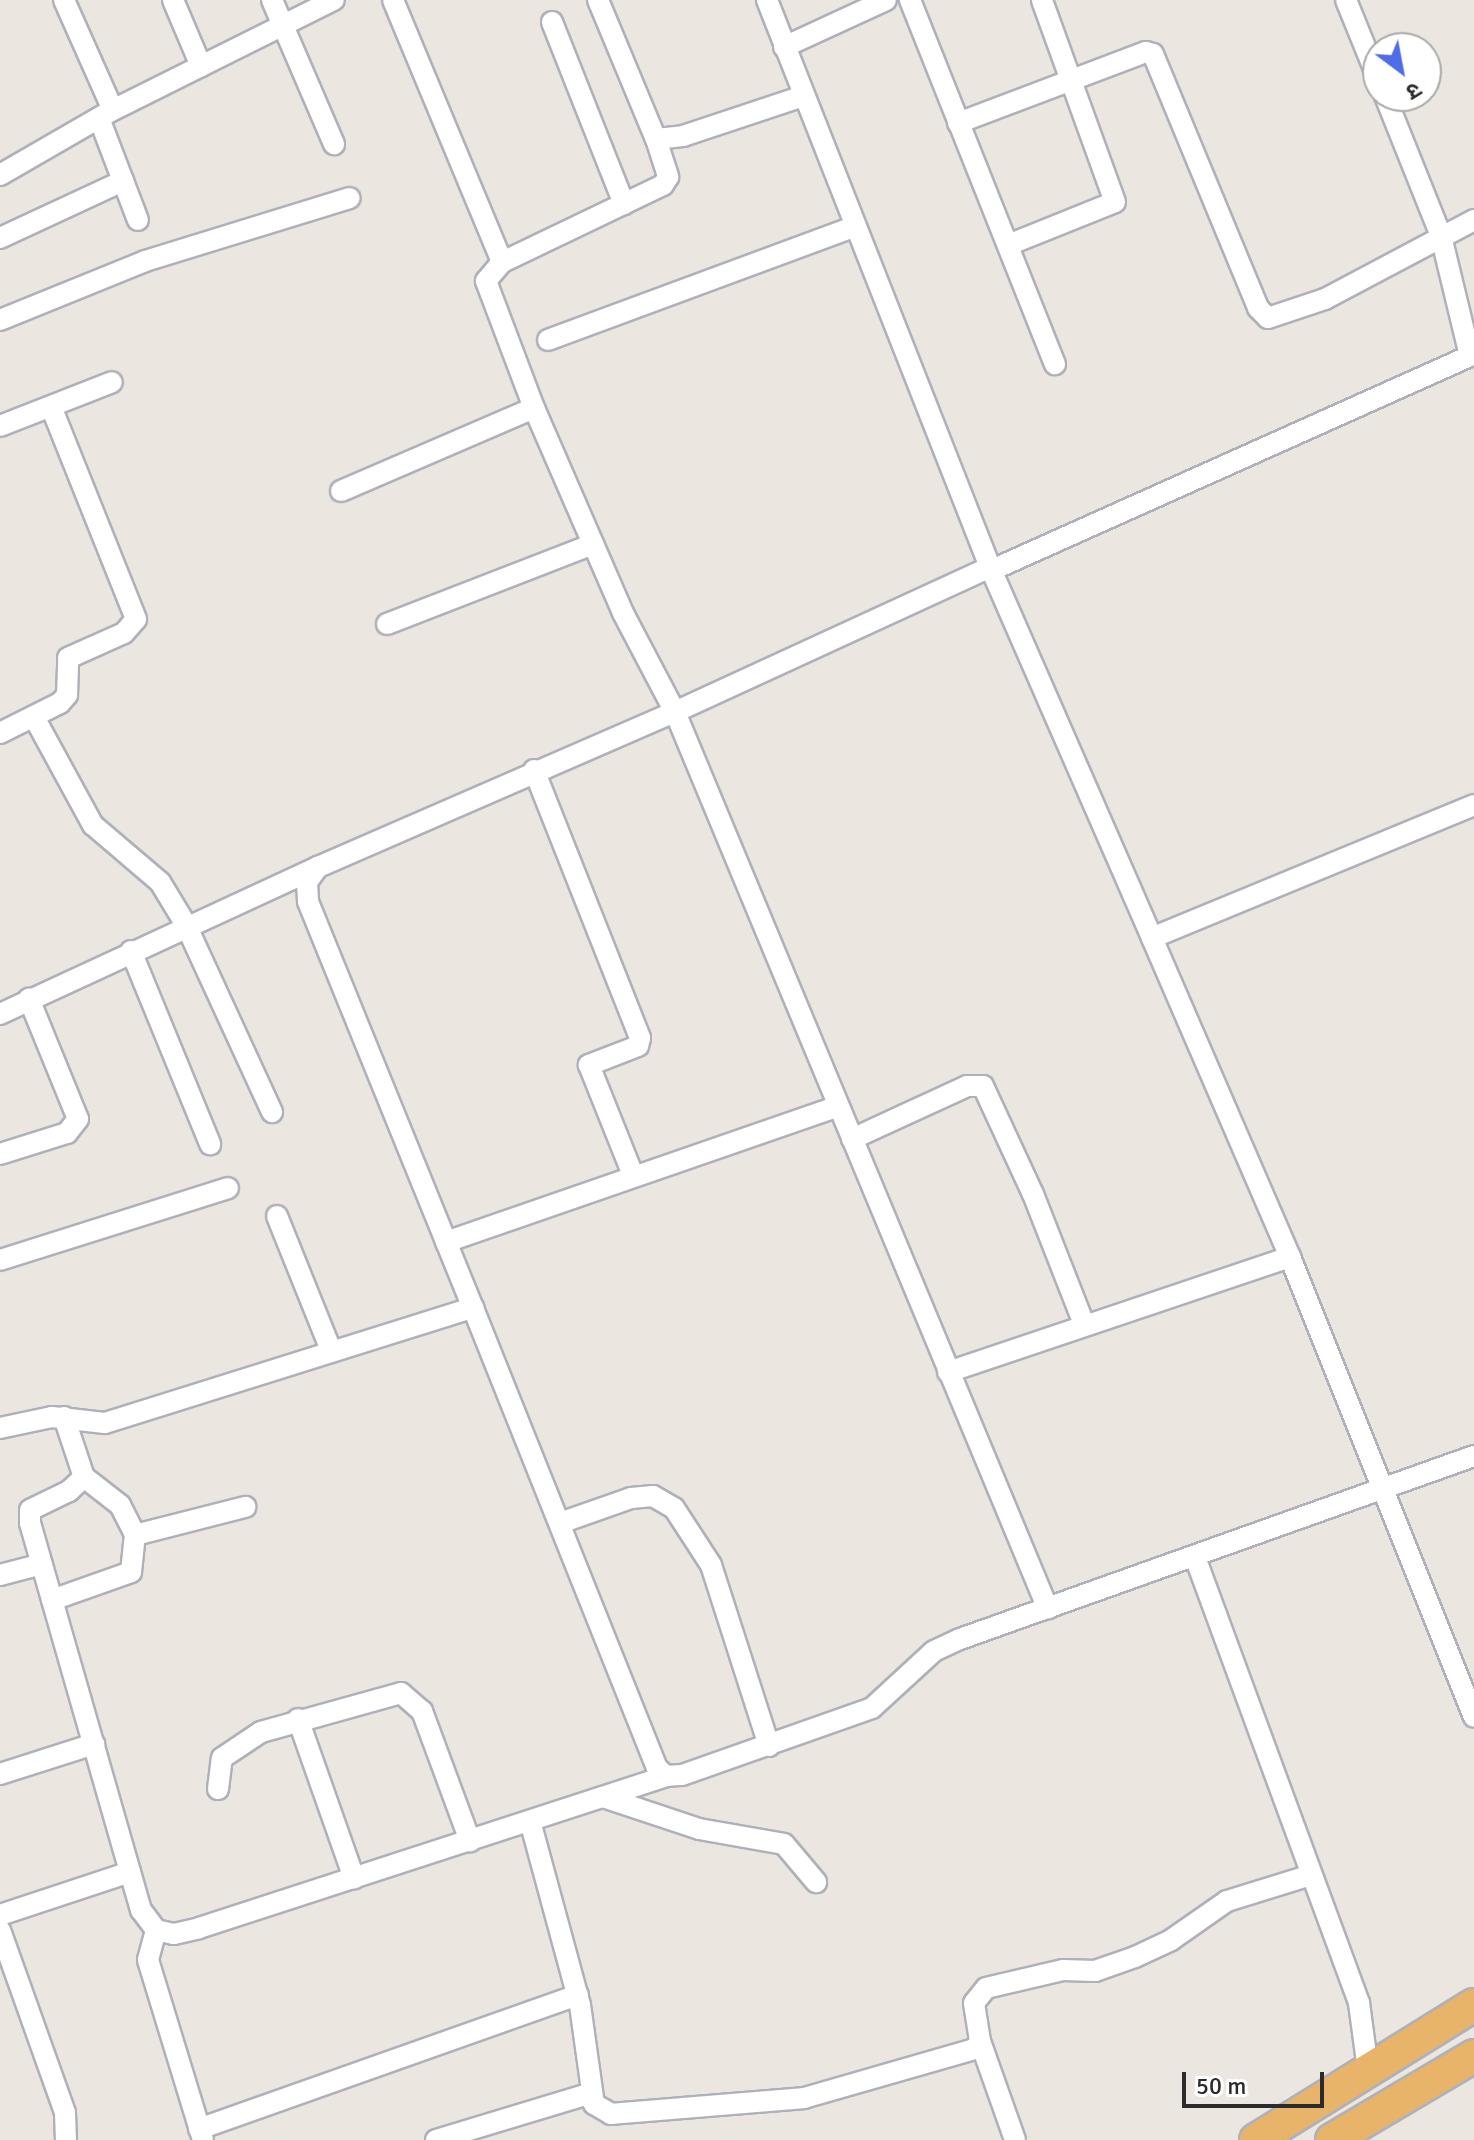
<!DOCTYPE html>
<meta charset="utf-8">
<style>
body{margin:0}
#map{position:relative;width:1474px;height:2140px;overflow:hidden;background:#ebe6df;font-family:Signika,"Noto Sans Devanagari",sans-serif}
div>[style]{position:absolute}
.roads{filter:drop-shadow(2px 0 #afb1ba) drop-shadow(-2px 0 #afb1ba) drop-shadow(0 2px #afb1ba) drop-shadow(0 -2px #afb1ba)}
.minor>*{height:20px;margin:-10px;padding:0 10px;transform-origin:10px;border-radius:10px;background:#fff}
.trunk>*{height:32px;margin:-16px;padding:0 16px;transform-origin:16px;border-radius:16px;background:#e8b46a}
span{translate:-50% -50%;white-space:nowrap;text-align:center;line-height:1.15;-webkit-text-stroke:6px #fff;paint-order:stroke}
.north{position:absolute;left:1362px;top:32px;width:80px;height:80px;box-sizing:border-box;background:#fff;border:2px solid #aaa;border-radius:50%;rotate:148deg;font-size:22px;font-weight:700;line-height:32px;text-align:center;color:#2b2b2b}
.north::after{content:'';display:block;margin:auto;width:28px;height:36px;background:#506ce7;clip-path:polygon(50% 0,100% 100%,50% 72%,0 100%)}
.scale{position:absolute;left:1182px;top:2072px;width:142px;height:36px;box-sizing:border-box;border:4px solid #2b2b2b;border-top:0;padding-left:10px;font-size:24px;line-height:28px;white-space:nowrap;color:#2b2b2b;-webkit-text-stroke:6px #fff;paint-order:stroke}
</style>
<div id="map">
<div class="roads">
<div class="minor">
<div style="left:64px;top:0;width:120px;rotate:66deg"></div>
<div style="left:173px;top:0;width:72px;rotate:67deg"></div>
<div style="left:272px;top:0;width:157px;rotate:66.7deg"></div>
<div style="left:393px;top:0;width:284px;rotate:67.4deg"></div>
<div style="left:598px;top:0;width:151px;rotate:67.4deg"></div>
<div style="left:656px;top:139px;width:27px;rotate:-6deg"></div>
<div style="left:683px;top:136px;width:126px;rotate:-18.4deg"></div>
<div style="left:767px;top:0;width:609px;rotate:68.53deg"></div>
<div style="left:990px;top:567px;width:405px;rotate:66.4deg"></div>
<div style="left:910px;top:0;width:392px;rotate:68.3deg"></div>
<div style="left:1346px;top:0;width:85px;rotate:67.9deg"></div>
<div style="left:552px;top:22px;width:196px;rotate:68.4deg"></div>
<div style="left:784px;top:47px;width:112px;rotate:-24.7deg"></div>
<div style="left:99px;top:118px;width:109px;rotate:69.1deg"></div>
<div style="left:958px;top:123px;width:201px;rotate:-20.7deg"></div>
<div style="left:1146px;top:52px;width:7px;rotate:16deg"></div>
<div style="left:1153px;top:54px;width:275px;rotate:67.5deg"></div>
<div style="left:1258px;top:308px;width:14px;rotate:45deg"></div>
<div style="left:1268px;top:318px;width:60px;rotate:-18.4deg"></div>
<div style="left:1325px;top:299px;width:169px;rotate:-27.9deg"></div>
<div style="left:656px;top:139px;width:40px;rotate:72deg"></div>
<div style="left:668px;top:177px;width:9px;rotate:122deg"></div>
<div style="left:663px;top:185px;width:178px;rotate:154.4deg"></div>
<div style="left:502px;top:262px;width:25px;rotate:130deg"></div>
<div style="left:486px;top:281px;width:136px;rotate:69.3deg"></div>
<div style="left:534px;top:408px;width:223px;rotate:66.5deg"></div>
<div style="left:623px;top:613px;width:112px;rotate:62.3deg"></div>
<div style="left:675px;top:712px;width:971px;rotate:67.42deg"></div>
<div style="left:0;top:175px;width:128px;rotate:-30deg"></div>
<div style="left:111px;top:111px;width:249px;rotate:-26.5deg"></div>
<div style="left:0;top:238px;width:136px;rotate:-24.9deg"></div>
<div style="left:1008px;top:245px;width:115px;rotate:-21.9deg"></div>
<div style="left:1115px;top:202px;width:215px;rotate:-109.9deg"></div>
<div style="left:0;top:320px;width:157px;rotate:-22.1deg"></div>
<div style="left:145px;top:261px;width:214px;rotate:-17.1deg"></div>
<div style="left:548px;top:340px;width:326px;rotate:-20.3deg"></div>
<div style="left:0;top:426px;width:120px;rotate:-21.4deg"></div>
<div style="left:341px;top:491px;width:210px;rotate:-23.3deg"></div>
<div style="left:992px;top:570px;width:524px;rotate:-24.12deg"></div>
<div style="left:1470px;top:356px;width:123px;rotate:-103.6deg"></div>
<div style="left:1441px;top:236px;width:151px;rotate:-111.8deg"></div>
<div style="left:387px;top:624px;width:221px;rotate:-21.2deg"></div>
<div style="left:34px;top:717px;width:123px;rotate:61.4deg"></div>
<div style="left:93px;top:825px;width:88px;rotate:40.4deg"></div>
<div style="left:160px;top:882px;width:50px;rotate:58.8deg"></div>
<div style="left:186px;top:925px;width:206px;rotate:65.3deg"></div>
<div style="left:0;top:733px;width:67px;rotate:-26.6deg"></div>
<div style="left:60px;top:703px;width:11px;rotate:-49deg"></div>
<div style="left:67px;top:695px;width:37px;rotate:-88deg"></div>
<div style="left:68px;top:658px;width:61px;rotate:-24.1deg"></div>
<div style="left:124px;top:633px;width:18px;rotate:-49deg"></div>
<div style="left:136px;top:619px;width:228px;rotate:-111.8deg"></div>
<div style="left:534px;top:770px;width:288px;rotate:68.4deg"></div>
<div style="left:640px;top:1038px;width:8px;rotate:104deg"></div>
<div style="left:638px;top:1046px;width:53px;rotate:158.8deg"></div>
<div style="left:589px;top:1065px;width:118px;rotate:68.2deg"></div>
<div style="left:1474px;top:805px;width:348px;rotate:157.6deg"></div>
<div style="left:1152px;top:938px;width:348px;rotate:66.6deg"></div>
<div style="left:1290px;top:1257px;width:495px;rotate:68.2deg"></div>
<div style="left:131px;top:951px;width:209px;rotate:67.7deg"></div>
<div style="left:0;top:1014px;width:350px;rotate:-24.8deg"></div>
<div style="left:852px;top:1139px;width:127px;rotate:-24.7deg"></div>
<div style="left:967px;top:1086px;width:16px"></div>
<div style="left:983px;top:1086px;width:119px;rotate:65.2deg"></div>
<div style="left:1033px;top:1194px;width:140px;rotate:68.6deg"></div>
<div style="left:0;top:1154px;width:70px;rotate:-17.4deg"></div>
<div style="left:67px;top:1133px;width:18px;rotate:-52deg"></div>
<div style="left:78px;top:1119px;width:130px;rotate:-112.2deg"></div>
<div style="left:277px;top:1216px;width:144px;rotate:68.1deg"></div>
<div style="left:446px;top:1242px;width:415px;rotate:-19.1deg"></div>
<div style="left:0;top:1260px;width:239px;rotate:-17.5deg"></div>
<div style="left:473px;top:1308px;width:439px;rotate:-112.1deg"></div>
<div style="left:308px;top:901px;width:19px;rotate:-93deg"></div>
<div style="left:307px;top:882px;width:19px;rotate:-54deg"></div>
<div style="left:318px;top:867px;width:389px;rotate:-23.5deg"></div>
<div style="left:675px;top:712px;width:347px;rotate:-24.7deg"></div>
<div style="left:948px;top:1372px;width:361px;rotate:-18.6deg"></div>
<div style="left:64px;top:1417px;width:63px;rotate:71.6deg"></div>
<div style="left:84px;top:1477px;width:21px;rotate:137deg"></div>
<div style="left:69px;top:1491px;width:43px;rotate:154deg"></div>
<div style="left:30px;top:1510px;width:13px;rotate:90deg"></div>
<div style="left:30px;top:1523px;width:403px;rotate:74deg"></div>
<div style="left:141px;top:1910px;width:25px;rotate:53deg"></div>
<div style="left:156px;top:1930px;width:18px;rotate:13deg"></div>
<div style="left:174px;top:1934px;width:26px;rotate:-13deg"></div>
<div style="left:199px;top:1928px;width:491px;rotate:-18deg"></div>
<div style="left:0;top:1428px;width:53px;rotate:-11.9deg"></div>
<div style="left:52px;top:1417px;width:53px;rotate:6.5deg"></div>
<div style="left:105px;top:1423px;width:386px;rotate:-17.4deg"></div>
<div style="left:473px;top:1308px;width:495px;rotate:68.2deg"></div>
<div style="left:657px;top:1768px;width:12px;rotate:42deg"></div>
<div style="left:666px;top:1776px;width:16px;rotate:-4deg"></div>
<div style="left:682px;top:1775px;width:201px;rotate:-19.4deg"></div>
<div style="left:872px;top:1708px;width:84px;rotate:-42.6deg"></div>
<div style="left:934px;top:1651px;width:29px;rotate:-25deg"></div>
<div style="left:960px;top:1639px;width:546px;rotate:-19.6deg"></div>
<div style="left:84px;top:1477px;width:46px;rotate:37.9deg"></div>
<div style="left:120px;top:1505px;width:34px;rotate:63deg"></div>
<div style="left:135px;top:1535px;width:114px;rotate:-14.3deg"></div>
<div style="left:560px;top:1523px;width:75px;rotate:-19.4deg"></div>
<div style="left:631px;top:1498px;width:22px;rotate:-5deg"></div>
<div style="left:653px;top:1496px;width:24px;rotate:30deg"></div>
<div style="left:674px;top:1508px;width:68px;rotate:57deg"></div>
<div style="left:711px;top:1565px;width:190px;rotate:72.2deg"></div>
<div style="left:1195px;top:1557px;width:475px;rotate:69.8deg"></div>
<div style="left:1359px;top:2003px;width:68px;rotate:82.3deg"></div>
<div style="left:0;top:1575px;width:43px;rotate:-14.7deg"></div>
<div style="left:52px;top:1600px;width:84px;rotate:-19.5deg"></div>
<div style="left:131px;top:1572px;width:37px;rotate:-84deg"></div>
<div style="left:298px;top:1719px;width:169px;rotate:70.6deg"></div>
<div style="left:0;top:1774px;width:99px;rotate:-17.7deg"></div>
<div style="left:218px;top:1789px;width:31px;rotate:-83deg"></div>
<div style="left:222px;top:1758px;width:47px;rotate:-33.7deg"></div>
<div style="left:261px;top:1732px;width:145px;rotate:-15.6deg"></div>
<div style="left:401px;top:1693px;width:28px;rotate:41deg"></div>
<div style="left:422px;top:1711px;width:139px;rotate:69.7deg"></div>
<div style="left:603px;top:1797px;width:101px;rotate:18.4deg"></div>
<div style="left:699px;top:1829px;width:86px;rotate:10deg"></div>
<div style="left:784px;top:1844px;width:50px;rotate:49.9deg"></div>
<div style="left:530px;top:1821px;width:191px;rotate:74.8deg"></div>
<div style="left:580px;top:2005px;width:100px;rotate:82deg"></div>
<div style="left:594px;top:2104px;width:20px;rotate:30deg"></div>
<div style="left:611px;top:2114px;width:194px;rotate:-4.7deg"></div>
<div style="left:804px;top:2098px;width:178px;rotate:-16deg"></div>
<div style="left:975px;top:2049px;width:9px;rotate:-58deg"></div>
<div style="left:980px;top:2041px;width:38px;rotate:-99deg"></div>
<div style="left:974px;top:2003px;width:19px;rotate:-51deg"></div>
<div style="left:986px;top:1988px;width:79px;rotate:-13.2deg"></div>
<div style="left:1063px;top:1970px;width:32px;rotate:2deg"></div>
<div style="left:1095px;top:1971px;width:42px;rotate:-19.3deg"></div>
<div style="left:1135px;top:1957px;width:40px;rotate:-25deg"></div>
<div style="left:1171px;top:1940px;width:68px;rotate:-34.9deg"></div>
<div style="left:1227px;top:1901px;width:88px;rotate:-17.2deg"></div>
<div style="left:0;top:1915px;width:137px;rotate:-18.3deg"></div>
<div style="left:0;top:1930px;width:194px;rotate:70.4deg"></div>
<div style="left:65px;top:2113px;width:27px;rotate:88deg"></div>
<div style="left:156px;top:1930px;width:31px;rotate:105deg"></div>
<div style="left:148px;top:1960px;width:188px;rotate:73deg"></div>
<div style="left:980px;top:2041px;width:105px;rotate:70.5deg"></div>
<div style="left:199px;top:2129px;width:402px;rotate:-19.5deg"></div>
<div style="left:436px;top:2140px;width:163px;rotate:-16.8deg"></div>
</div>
<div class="trunk">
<div style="left:1256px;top:2140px;width:256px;rotate:-31.8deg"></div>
<div style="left:1332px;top:2140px;width:165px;rotate:-30.6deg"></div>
</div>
</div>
<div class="north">उ</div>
<div class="scale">50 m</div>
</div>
